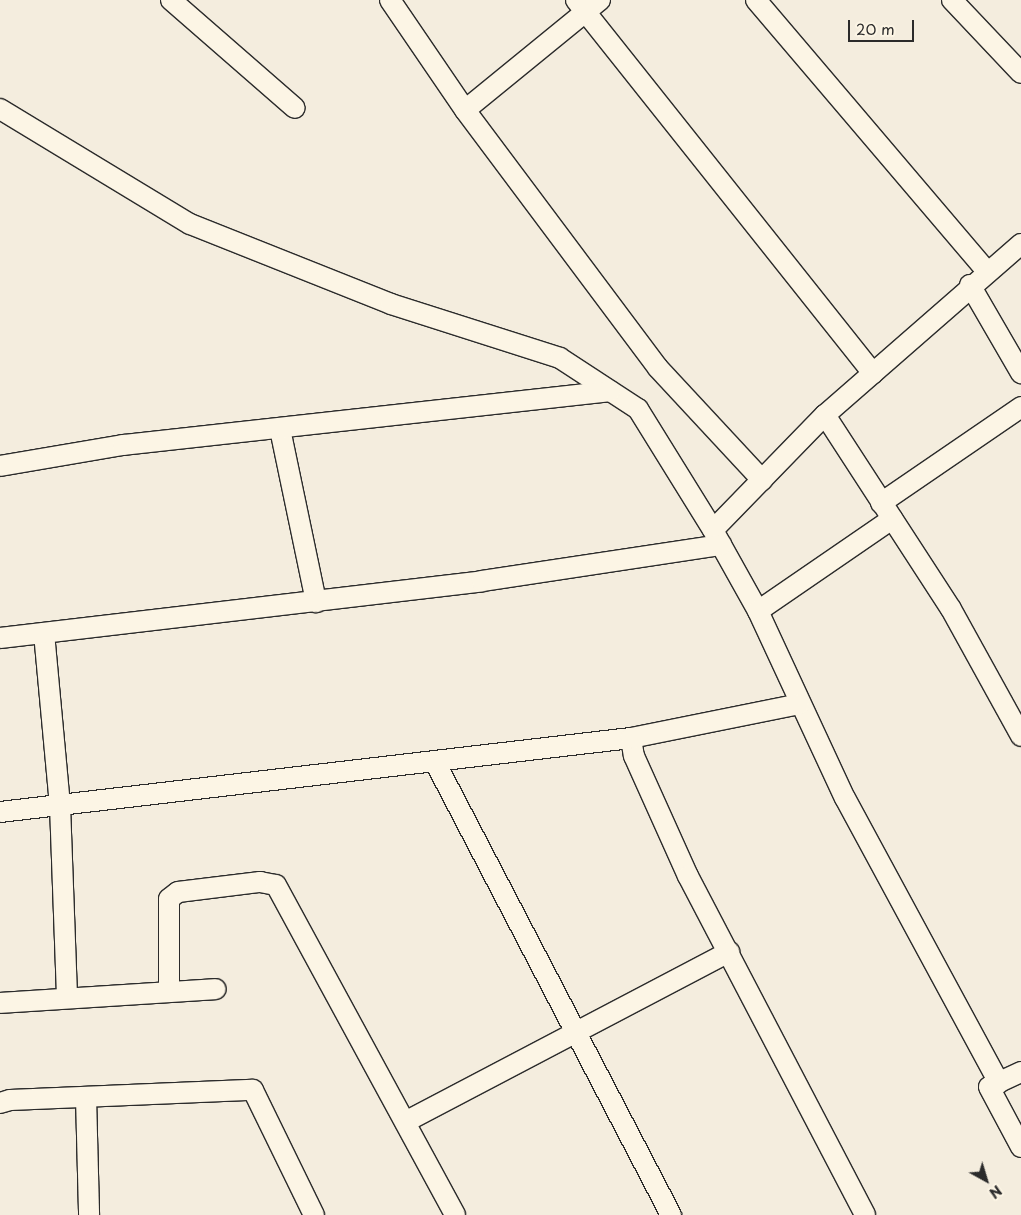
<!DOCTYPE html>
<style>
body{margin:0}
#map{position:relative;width:1021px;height:1215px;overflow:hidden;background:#f4edde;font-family:"Playpen Sans",sans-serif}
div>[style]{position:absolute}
.roads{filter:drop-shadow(1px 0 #2b2b2b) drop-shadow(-1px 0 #2b2b2b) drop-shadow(0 1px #2b2b2b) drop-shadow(0 -1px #2b2b2b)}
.street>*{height:20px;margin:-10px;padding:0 10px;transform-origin:10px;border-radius:10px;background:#fcf5e5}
span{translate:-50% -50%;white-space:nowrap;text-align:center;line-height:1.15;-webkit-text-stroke:4px #fcf5e5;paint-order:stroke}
.north{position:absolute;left:961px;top:1155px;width:50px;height:50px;-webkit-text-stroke:4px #fcf5e5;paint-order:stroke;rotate:141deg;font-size:14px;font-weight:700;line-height:20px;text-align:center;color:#2b2b2b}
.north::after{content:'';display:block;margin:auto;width:18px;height:22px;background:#2b2b2b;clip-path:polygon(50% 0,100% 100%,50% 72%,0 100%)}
.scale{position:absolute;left:848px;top:20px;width:66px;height:22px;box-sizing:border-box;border:2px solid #2b2b2b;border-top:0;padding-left:6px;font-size:15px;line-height:18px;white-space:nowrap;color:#2b2b2b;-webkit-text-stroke:4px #fcf5e5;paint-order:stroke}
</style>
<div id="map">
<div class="roads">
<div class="street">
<div style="left:171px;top:0;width:164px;rotate:41.1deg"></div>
<div style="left:390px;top:0;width:133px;rotate:55.7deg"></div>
<div style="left:576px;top:0;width:477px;rotate:51.5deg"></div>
<div style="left:600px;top:0;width:174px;rotate:140.8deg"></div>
<div style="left:465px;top:110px;width:322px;rotate:53.2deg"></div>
<div style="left:658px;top:368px;width:153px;rotate:47.1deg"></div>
<div style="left:756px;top:0;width:356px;rotate:49.6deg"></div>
<div style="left:952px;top:0;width:100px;rotate:46.6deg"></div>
<div style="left:0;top:109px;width:222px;rotate:31.2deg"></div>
<div style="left:190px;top:224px;width:216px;rotate:21.7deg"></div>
<div style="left:391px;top:304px;width:177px;rotate:17.7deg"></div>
<div style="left:560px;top:358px;width:93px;rotate:33.2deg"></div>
<div style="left:638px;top:409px;width:142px;rotate:58.2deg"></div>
<div style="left:713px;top:530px;width:161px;rotate:-45.8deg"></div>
<div style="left:825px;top:415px;width:260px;rotate:-41.1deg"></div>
<div style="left:970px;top:285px;width:102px;rotate:59.9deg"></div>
<div style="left:825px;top:415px;width:231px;rotate:57deg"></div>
<div style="left:951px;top:609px;width:145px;rotate:61.1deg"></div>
<div style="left:280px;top:429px;width:177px;rotate:78.2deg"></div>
<div style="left:0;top:466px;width:125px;rotate:-9.7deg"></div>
<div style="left:123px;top:445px;width:490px;rotate:-6.3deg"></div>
<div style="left:881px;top:503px;width:170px;rotate:-34.4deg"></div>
<div style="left:715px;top:534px;width:88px;rotate:60.8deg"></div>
<div style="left:758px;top:611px;width:206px;rotate:65.1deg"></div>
<div style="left:845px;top:798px;width:324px;rotate:61.6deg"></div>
<div style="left:758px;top:611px;width:163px;rotate:-34.5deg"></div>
<div style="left:44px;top:633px;width:173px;rotate:84.7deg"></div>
<div style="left:60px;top:805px;width:193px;rotate:87.9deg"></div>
<div style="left:0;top:638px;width:485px;rotate:-6.7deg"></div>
<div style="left:482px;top:581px;width:242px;rotate:-8.6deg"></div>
<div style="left:631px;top:738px;width:18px;rotate:81deg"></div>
<div style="left:634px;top:756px;width:132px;rotate:65.8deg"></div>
<div style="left:688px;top:876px;width:382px;rotate:62.4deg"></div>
<div style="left:435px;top:762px;width:511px;rotate:62.48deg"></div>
<div style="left:0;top:812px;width:635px;rotate:-6.69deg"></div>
<div style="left:631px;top:738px;width:171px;rotate:-11.4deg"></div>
<div style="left:169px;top:992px;width:93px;rotate:-90deg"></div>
<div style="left:169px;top:899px;width:11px;rotate:-38deg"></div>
<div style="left:178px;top:892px;width:83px;rotate:-7deg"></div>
<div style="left:260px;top:882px;width:16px;rotate:11deg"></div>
<div style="left:276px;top:885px;width:375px;rotate:61.5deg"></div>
<div style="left:0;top:1003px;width:216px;rotate:-3.7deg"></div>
<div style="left:1021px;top:1072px;width:35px;rotate:155deg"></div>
<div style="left:989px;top:1087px;width:68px;rotate:61.9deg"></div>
<div style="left:86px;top:1097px;width:118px;rotate:88.5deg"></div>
<div style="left:0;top:1103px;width:10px;rotate:-17deg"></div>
<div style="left:10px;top:1100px;width:243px;rotate:-2.4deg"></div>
<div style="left:253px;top:1090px;width:139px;rotate:64deg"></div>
<div style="left:407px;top:1121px;width:364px;rotate:-27.7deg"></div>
</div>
</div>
<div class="north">N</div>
<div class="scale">20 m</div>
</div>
